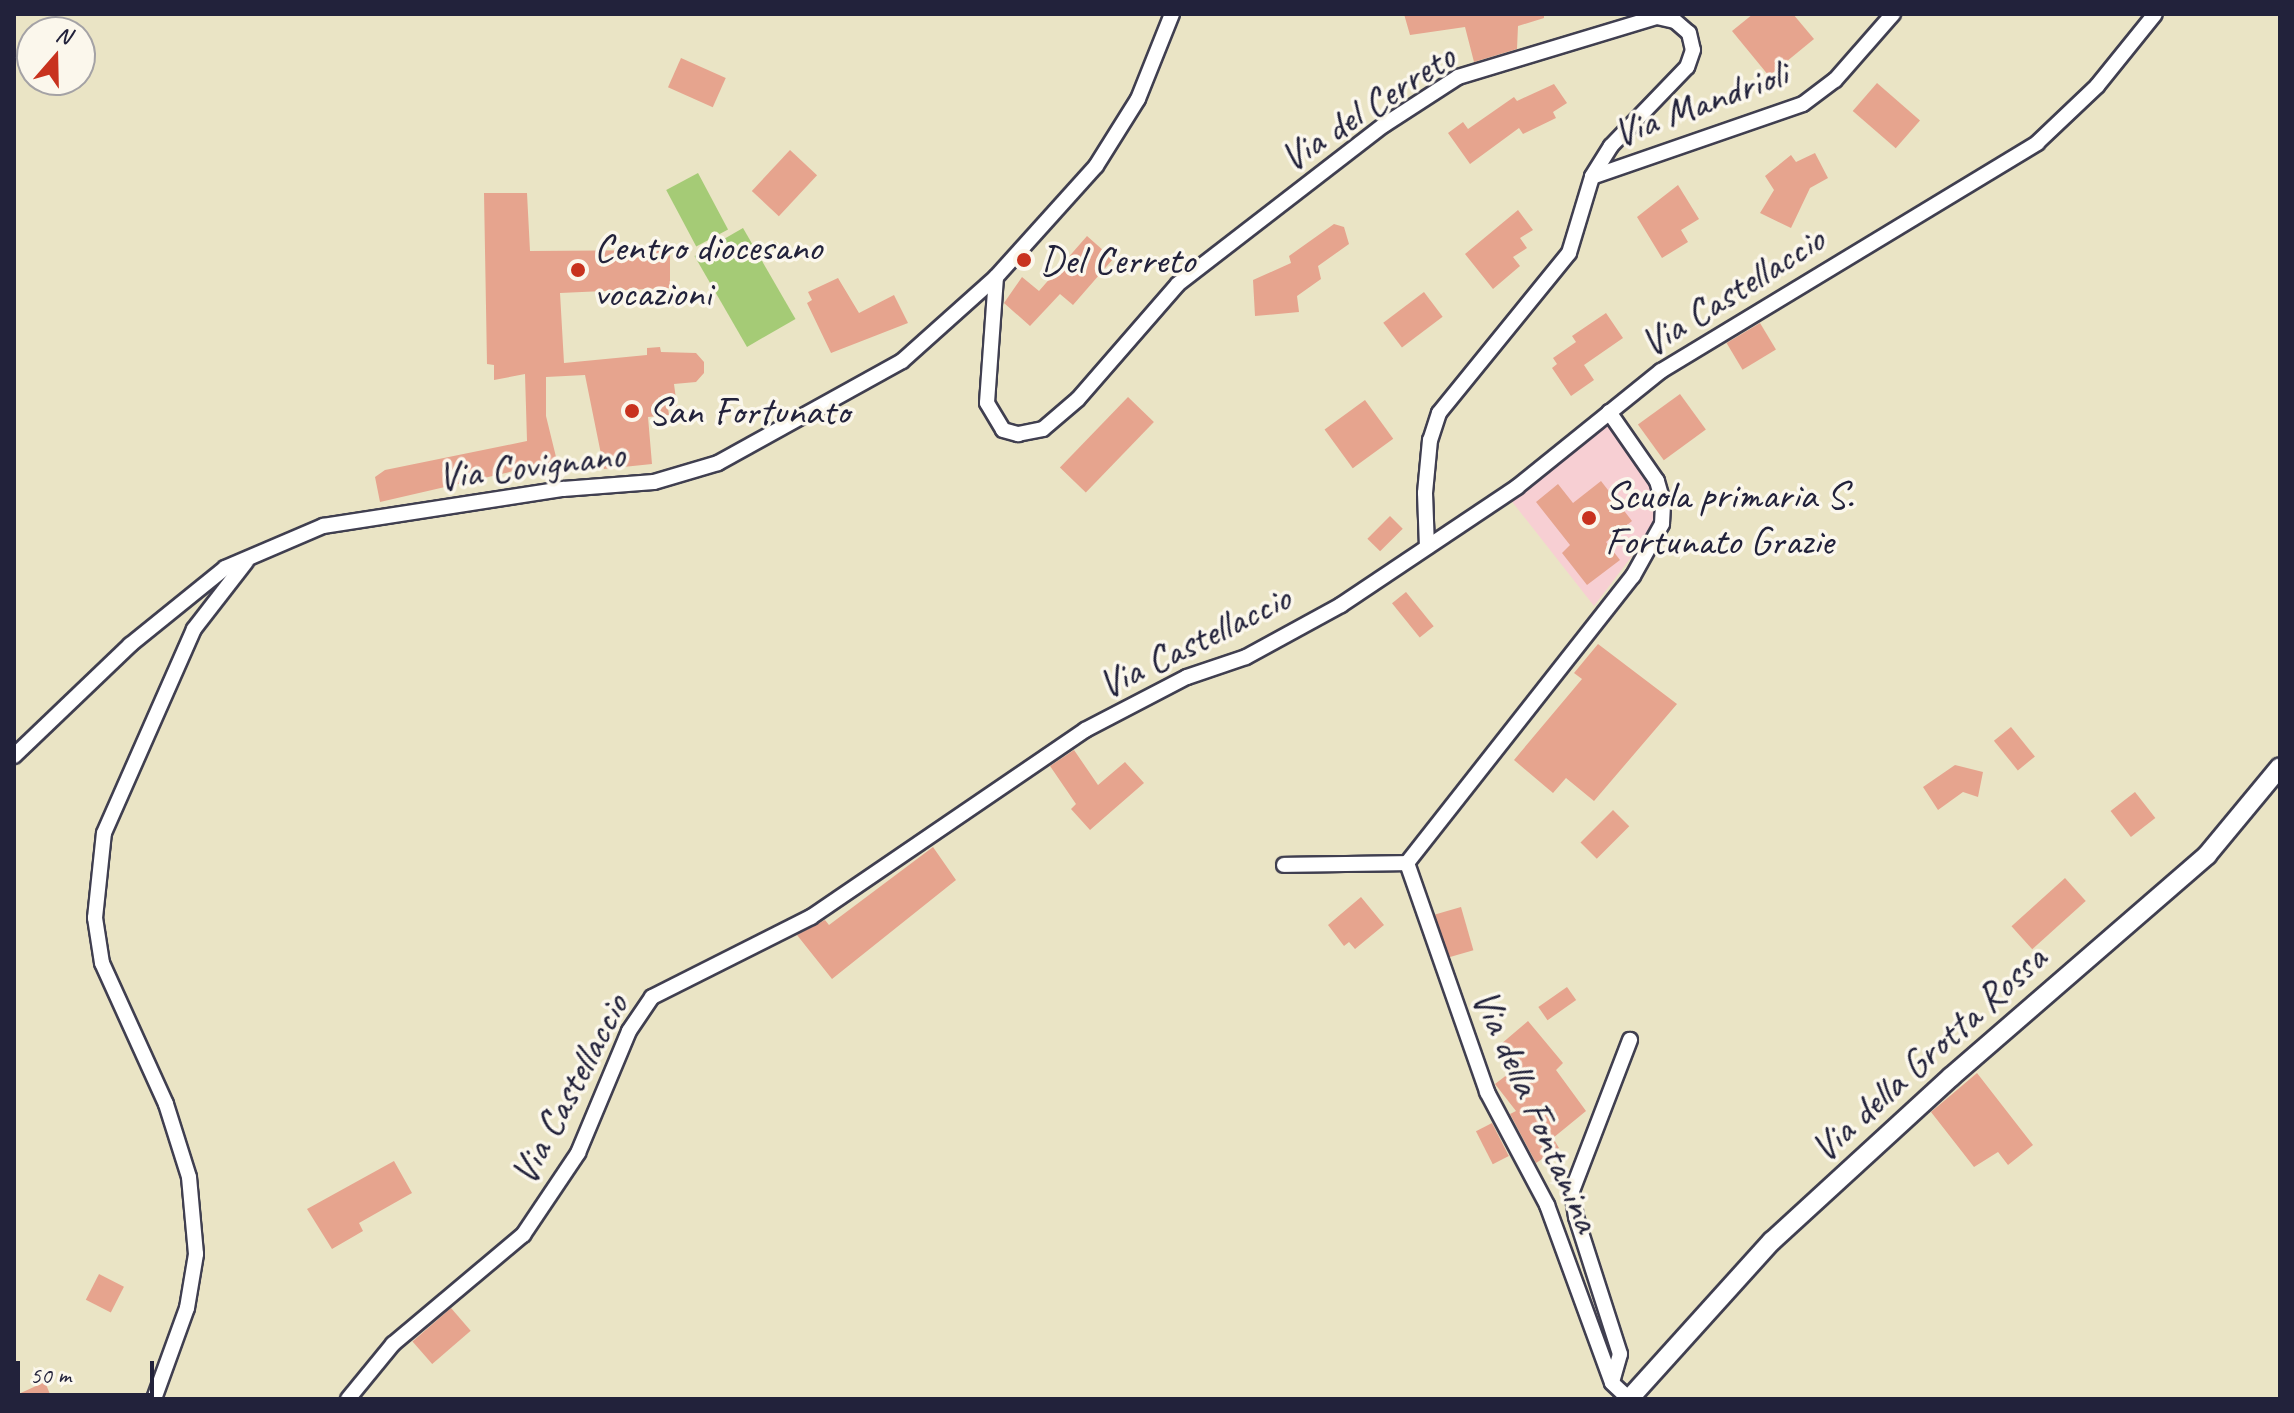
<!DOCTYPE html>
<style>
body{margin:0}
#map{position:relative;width:2294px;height:1413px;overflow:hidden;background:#eae4c5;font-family:Caveat,sans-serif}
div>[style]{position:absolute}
.built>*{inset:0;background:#f7cfd3}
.green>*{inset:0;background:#a5cb76;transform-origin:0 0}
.building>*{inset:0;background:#e6a48e;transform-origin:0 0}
.roads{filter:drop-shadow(2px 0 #403f50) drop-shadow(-2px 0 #403f50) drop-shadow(0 2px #403f50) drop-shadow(0 -2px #403f50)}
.minor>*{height:14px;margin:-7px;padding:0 7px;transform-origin:7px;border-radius:7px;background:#fff}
.tertiary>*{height:18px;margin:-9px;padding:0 9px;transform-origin:9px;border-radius:9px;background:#fff}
.dots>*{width:22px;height:22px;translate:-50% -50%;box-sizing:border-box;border:4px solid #fbf7ec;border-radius:50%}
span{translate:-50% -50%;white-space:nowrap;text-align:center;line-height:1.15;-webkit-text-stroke:7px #fbf7ec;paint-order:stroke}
.street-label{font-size:40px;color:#22223b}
.poi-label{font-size:40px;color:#22223b}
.left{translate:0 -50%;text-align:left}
.frame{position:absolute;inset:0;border:16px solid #22223b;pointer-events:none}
.north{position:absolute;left:16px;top:16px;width:80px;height:80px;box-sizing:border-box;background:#fbf7ec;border:2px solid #a4a2a5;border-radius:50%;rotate:20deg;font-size:22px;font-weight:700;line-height:32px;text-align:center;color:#22223b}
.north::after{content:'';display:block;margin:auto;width:28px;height:36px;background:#c8321e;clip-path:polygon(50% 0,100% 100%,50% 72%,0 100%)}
.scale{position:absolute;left:16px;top:1361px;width:138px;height:36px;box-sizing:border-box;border:4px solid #22223b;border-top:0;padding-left:10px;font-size:24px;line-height:28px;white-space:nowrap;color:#22223b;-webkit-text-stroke:6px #fbf7ec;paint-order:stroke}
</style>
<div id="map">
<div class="built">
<div style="clip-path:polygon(1610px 423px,1650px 479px,1657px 504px,1651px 531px,1594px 606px,1510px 499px)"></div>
</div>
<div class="green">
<div style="left:698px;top:173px;width:64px;height:36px;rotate:62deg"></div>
<div style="left:743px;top:228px;width:105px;height:56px;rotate:60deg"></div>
</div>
<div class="building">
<div style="clip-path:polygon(1404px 14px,1544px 14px,1544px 18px,1518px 26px,1517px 49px,1474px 62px,1465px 27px,1410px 35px)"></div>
<div style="clip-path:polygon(1753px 14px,1793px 14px,1814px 39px,1769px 76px,1732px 31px)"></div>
<div style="left:681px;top:58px;width:49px;height:32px;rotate:24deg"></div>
<div style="left:1877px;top:83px;width:57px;height:37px;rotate:41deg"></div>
<div style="clip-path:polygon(1554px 84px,1567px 103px,1553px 112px,1556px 118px,1523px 134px,1519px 128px,1470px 164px,1448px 133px,1463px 122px,1468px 129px,1514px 97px,1517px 101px)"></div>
<div style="left:790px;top:150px;width:37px;height:56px;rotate:43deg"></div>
<div style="clip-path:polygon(1815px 153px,1828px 178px,1810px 188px,1791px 228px,1760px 213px,1774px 190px,1765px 176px,1791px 155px,1796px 162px)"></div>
<div style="clip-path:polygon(1678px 185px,1699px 219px,1681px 230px,1688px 242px,1662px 258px,1637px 217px)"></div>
<div style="clip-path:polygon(484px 193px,527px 193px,530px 251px,670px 250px,670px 288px,560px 293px,564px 363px,647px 355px,647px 348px,660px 347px,661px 352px,696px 353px,704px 362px,704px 373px,696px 382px,674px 384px,677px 407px,668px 408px,669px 415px,648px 417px,652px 464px,604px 469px,585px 375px,546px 377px,546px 416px,557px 461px,380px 502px,375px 477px,385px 470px,527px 441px,525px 374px,494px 380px,494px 365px,487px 364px)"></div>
<div style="clip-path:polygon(1518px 210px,1533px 230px,1520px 238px,1527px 248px,1513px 257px,1520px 266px,1493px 289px,1465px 254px)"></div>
<div style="clip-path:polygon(1334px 224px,1344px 227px,1349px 244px,1318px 266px,1321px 279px,1297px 296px,1299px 312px,1255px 316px,1253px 280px,1291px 263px,1289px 256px)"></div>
<div style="clip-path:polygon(1087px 236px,1113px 259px,1073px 305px,1060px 294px,1030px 326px,1004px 303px,1022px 277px,1039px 291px)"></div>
<div style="clip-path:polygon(838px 278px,859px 313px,894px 295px,908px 323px,831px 353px,807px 303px,812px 300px,808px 292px)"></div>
<div style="left:1424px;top:292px;width:31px;height:51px;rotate:53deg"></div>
<div style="clip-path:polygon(1606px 313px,1623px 338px,1584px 365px,1594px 380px,1571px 396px,1552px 368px,1557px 364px,1553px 358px,1576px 342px,1572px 336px)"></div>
<div style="left:1760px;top:323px;width:31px;height:39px;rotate:59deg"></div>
<div style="left:1680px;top:394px;width:44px;height:52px;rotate:54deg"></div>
<div style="left:1128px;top:397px;width:36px;height:98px;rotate:44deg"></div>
<div style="left:1365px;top:400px;width:48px;height:50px;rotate:54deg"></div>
<div style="clip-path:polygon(1601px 481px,1632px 521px,1606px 542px,1620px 560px,1587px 585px,1562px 553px,1570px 545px,1536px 502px,1558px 484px,1573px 503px)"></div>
<div style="left:1390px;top:516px;width:18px;height:32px;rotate:45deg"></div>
<div style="left:1406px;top:592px;width:44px;height:18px;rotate:51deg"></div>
<div style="clip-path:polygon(1598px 644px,1677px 704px,1594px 801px,1566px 778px,1553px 793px,1514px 760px,1582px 679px,1574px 673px)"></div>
<div style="left:2011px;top:727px;width:38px;height:22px;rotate:51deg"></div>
<div style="clip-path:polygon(1074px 750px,1098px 785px,1125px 762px,1144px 783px,1090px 830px,1071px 809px,1076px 804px,1050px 766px)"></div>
<div style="clip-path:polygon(1955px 765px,1983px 772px,1978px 797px,1963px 792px,1938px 810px,1923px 787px)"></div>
<div style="left:2135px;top:792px;width:33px;height:31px;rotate:52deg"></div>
<div style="left:1613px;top:810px;width:23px;height:46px;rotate:45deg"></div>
<div style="clip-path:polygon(933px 847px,956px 880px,832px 979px,797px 935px,825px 920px,829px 925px)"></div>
<div style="left:2065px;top:878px;width:31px;height:72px;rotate:48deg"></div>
<div style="clip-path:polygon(1361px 897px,1384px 925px,1355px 949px,1349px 942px,1344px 946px,1328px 925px)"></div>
<div style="left:1461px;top:907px;width:45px;height:27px;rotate:74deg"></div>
<div style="left:1567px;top:987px;width:16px;height:35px;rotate:55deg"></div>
<div style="clip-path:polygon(1528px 1021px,1563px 1063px,1556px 1070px,1586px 1111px,1553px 1138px,1559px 1148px,1536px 1163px,1510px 1114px,1516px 1111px,1495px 1084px,1512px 1071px,1494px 1050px)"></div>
<div style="clip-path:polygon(1977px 1073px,2033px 1145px,2008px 1165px,1998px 1152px,1974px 1167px,1931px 1112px)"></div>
<div style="left:1492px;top:1123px;width:37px;height:18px;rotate:63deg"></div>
<div style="clip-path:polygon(394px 1161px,412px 1193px,359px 1223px,363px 1231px,332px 1249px,307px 1209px)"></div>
<div style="left:99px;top:1274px;width:28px;height:29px;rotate:27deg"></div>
<div style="left:451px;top:1308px;width:30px;height:51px;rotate:49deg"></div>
<div style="clip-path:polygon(45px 1382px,52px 1399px,14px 1399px,14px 1396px)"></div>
</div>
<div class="roads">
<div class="minor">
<div style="left:1592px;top:177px;width:223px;rotate:-19.1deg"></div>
<div style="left:1803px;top:104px;width:40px;rotate:-37deg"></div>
<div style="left:1835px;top:80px;width:88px;rotate:-48.7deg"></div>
<div style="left:996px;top:277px;width:126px;rotate:94.1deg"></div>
<div style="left:987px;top:403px;width:31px;rotate:59deg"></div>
<div style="left:1003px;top:430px;width:16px;rotate:15deg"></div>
<div style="left:1018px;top:434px;width:25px;rotate:-11deg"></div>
<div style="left:1043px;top:429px;width:46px;rotate:-40.6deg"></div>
<div style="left:1078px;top:399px;width:152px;rotate:-49deg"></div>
<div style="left:1178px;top:284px;width:260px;rotate:-37.7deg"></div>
<div style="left:1384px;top:125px;width:88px;rotate:-33deg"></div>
<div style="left:1458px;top:77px;width:208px;rotate:-16.8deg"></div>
<div style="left:1657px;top:17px;width:18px;rotate:13deg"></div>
<div style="left:1675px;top:21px;width:18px;rotate:41deg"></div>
<div style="left:1689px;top:33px;width:17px;rotate:77deg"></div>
<div style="left:1693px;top:50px;width:18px;rotate:109deg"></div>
<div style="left:1687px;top:67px;width:110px;rotate:133.9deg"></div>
<div style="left:1611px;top:146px;width:36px;rotate:122deg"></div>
<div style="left:1592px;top:177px;width:79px;rotate:106.8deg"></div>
<div style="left:1569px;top:253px;width:206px;rotate:129.1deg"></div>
<div style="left:1439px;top:413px;width:28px;rotate:108deg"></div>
<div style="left:1430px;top:440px;width:53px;rotate:95.4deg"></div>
<div style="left:1425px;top:493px;width:54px;rotate:87.9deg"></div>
<div style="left:14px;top:756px;width:161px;rotate:-43.7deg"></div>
<div style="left:130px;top:645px;width:122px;rotate:-39deg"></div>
<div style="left:225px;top:568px;width:107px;rotate:-23.2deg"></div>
<div style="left:323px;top:526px;width:243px;rotate:-8.8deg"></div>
<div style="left:563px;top:489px;width:91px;rotate:-4.4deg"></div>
<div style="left:654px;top:482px;width:67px;rotate:-16.5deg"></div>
<div style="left:718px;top:463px;width:210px;rotate:-29deg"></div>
<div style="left:902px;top:361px;width:126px;rotate:-41.8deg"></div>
<div style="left:996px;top:277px;width:149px;rotate:-48deg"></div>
<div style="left:1096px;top:166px;width:79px;rotate:-57.9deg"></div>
<div style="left:1138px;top:99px;width:92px;rotate:-68.2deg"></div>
<div style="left:1407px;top:863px;width:243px;rotate:70.7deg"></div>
<div style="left:1487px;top:1092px;width:128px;rotate:62deg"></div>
<div style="left:1547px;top:1205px;width:189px;rotate:69.9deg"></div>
<div style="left:1612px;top:1383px;width:23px;rotate:43deg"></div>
<div style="left:1284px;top:865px;width:123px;rotate:-0.9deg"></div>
<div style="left:1407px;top:863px;width:365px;rotate:-51.8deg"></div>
<div style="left:1633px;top:576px;width:60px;rotate:-60.9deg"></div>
<div style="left:1662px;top:524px;width:22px;rotate:-87deg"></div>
<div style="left:1663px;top:502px;width:22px;rotate:-106deg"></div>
<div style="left:1657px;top:481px;width:84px;rotate:-124.8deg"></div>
<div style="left:1612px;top:1382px;width:29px;rotate:-74deg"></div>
<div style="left:1620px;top:1354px;width:144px;rotate:-107.8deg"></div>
<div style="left:1576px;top:1217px;width:26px;rotate:-99deg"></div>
<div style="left:1572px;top:1191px;width:162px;rotate:-69deg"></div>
<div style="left:154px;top:1399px;width:97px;rotate:-70.1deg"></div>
<div style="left:187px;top:1308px;width:55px;rotate:-80.5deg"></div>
<div style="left:196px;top:1254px;width:77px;rotate:-95.2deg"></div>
<div style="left:189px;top:1177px;width:77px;rotate:-107.5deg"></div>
<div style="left:166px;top:1104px;width:155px;rotate:-114.4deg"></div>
<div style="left:102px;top:963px;width:46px;rotate:-98.8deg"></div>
<div style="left:95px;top:918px;width:85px;rotate:-84deg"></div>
<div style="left:104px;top:833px;width:223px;rotate:-66.2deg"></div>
<div style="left:194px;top:629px;width:85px;rotate:-52.2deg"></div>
<div style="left:348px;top:1399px;width:71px;rotate:-50.7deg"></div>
<div style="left:393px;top:1344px;width:170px;rotate:-40deg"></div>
<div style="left:523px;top:1235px;width:99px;rotate:-56.1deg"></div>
<div style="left:578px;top:1153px;width:132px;rotate:-67.3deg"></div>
<div style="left:629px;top:1031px;width:41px;rotate:-55.9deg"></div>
<div style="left:652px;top:997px;width:178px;rotate:-26.7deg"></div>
<div style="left:811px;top:917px;width:332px;rotate:-34.3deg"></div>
<div style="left:1085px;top:730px;width:115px;rotate:-27.5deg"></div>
<div style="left:1187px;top:677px;width:62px;rotate:-18.7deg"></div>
<div style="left:1246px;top:657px;width:108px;rotate:-28.7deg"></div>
<div style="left:1341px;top:605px;width:212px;rotate:-33.8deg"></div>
<div style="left:1517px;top:487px;width:185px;rotate:-38.9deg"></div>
<div style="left:1661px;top:371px;width:440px;rotate:-31.2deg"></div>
<div style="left:2037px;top:143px;width:83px;rotate:-43.5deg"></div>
<div style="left:2097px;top:86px;width:92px;rotate:-51.1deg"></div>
</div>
<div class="tertiary">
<div style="left:1629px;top:1399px;width:213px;rotate:-47.9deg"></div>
<div style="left:1772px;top:1241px;width:243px;rotate:-42.5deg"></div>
<div style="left:1951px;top:1077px;width:339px;rotate:-40.9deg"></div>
<div style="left:2207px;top:855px;width:114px;rotate:-50.3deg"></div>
</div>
</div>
<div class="dots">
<div style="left:1024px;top:260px;background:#c8321e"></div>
<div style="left:578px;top:270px;background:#c8321e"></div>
<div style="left:632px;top:411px;background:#c8321e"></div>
<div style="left:1589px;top:518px;background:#c8321e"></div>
</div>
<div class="street-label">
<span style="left:1700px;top:103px;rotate:-20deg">Via Mandrioli</span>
<span style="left:1367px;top:107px;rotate:-33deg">Via del Cerreto</span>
<span style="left:1732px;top:291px;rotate:-32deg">Via Castellaccio</span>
<span style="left:531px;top:465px;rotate:-7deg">Via Covignano</span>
<span style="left:1194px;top:641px;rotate:-26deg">Via Castellaccio</span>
<span style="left:1928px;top:1053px;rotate:-42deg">Via della Grotta Rossa</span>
<span style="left:569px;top:1089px;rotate:-62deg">Via Castellaccio</span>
<span style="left:1537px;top:1110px;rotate:66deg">Via della Fontanina</span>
</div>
<div class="poi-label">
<span class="left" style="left:594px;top:270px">Centro diocesano<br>vocazioni</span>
<span class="left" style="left:1040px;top:260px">Del Cerreto</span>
<span class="left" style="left:648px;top:411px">San Fortunato</span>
<span class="left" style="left:1605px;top:518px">Scuola primaria S.<br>Fortunato Grazie</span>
</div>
<div class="frame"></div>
<div class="north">N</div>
<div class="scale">50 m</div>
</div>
